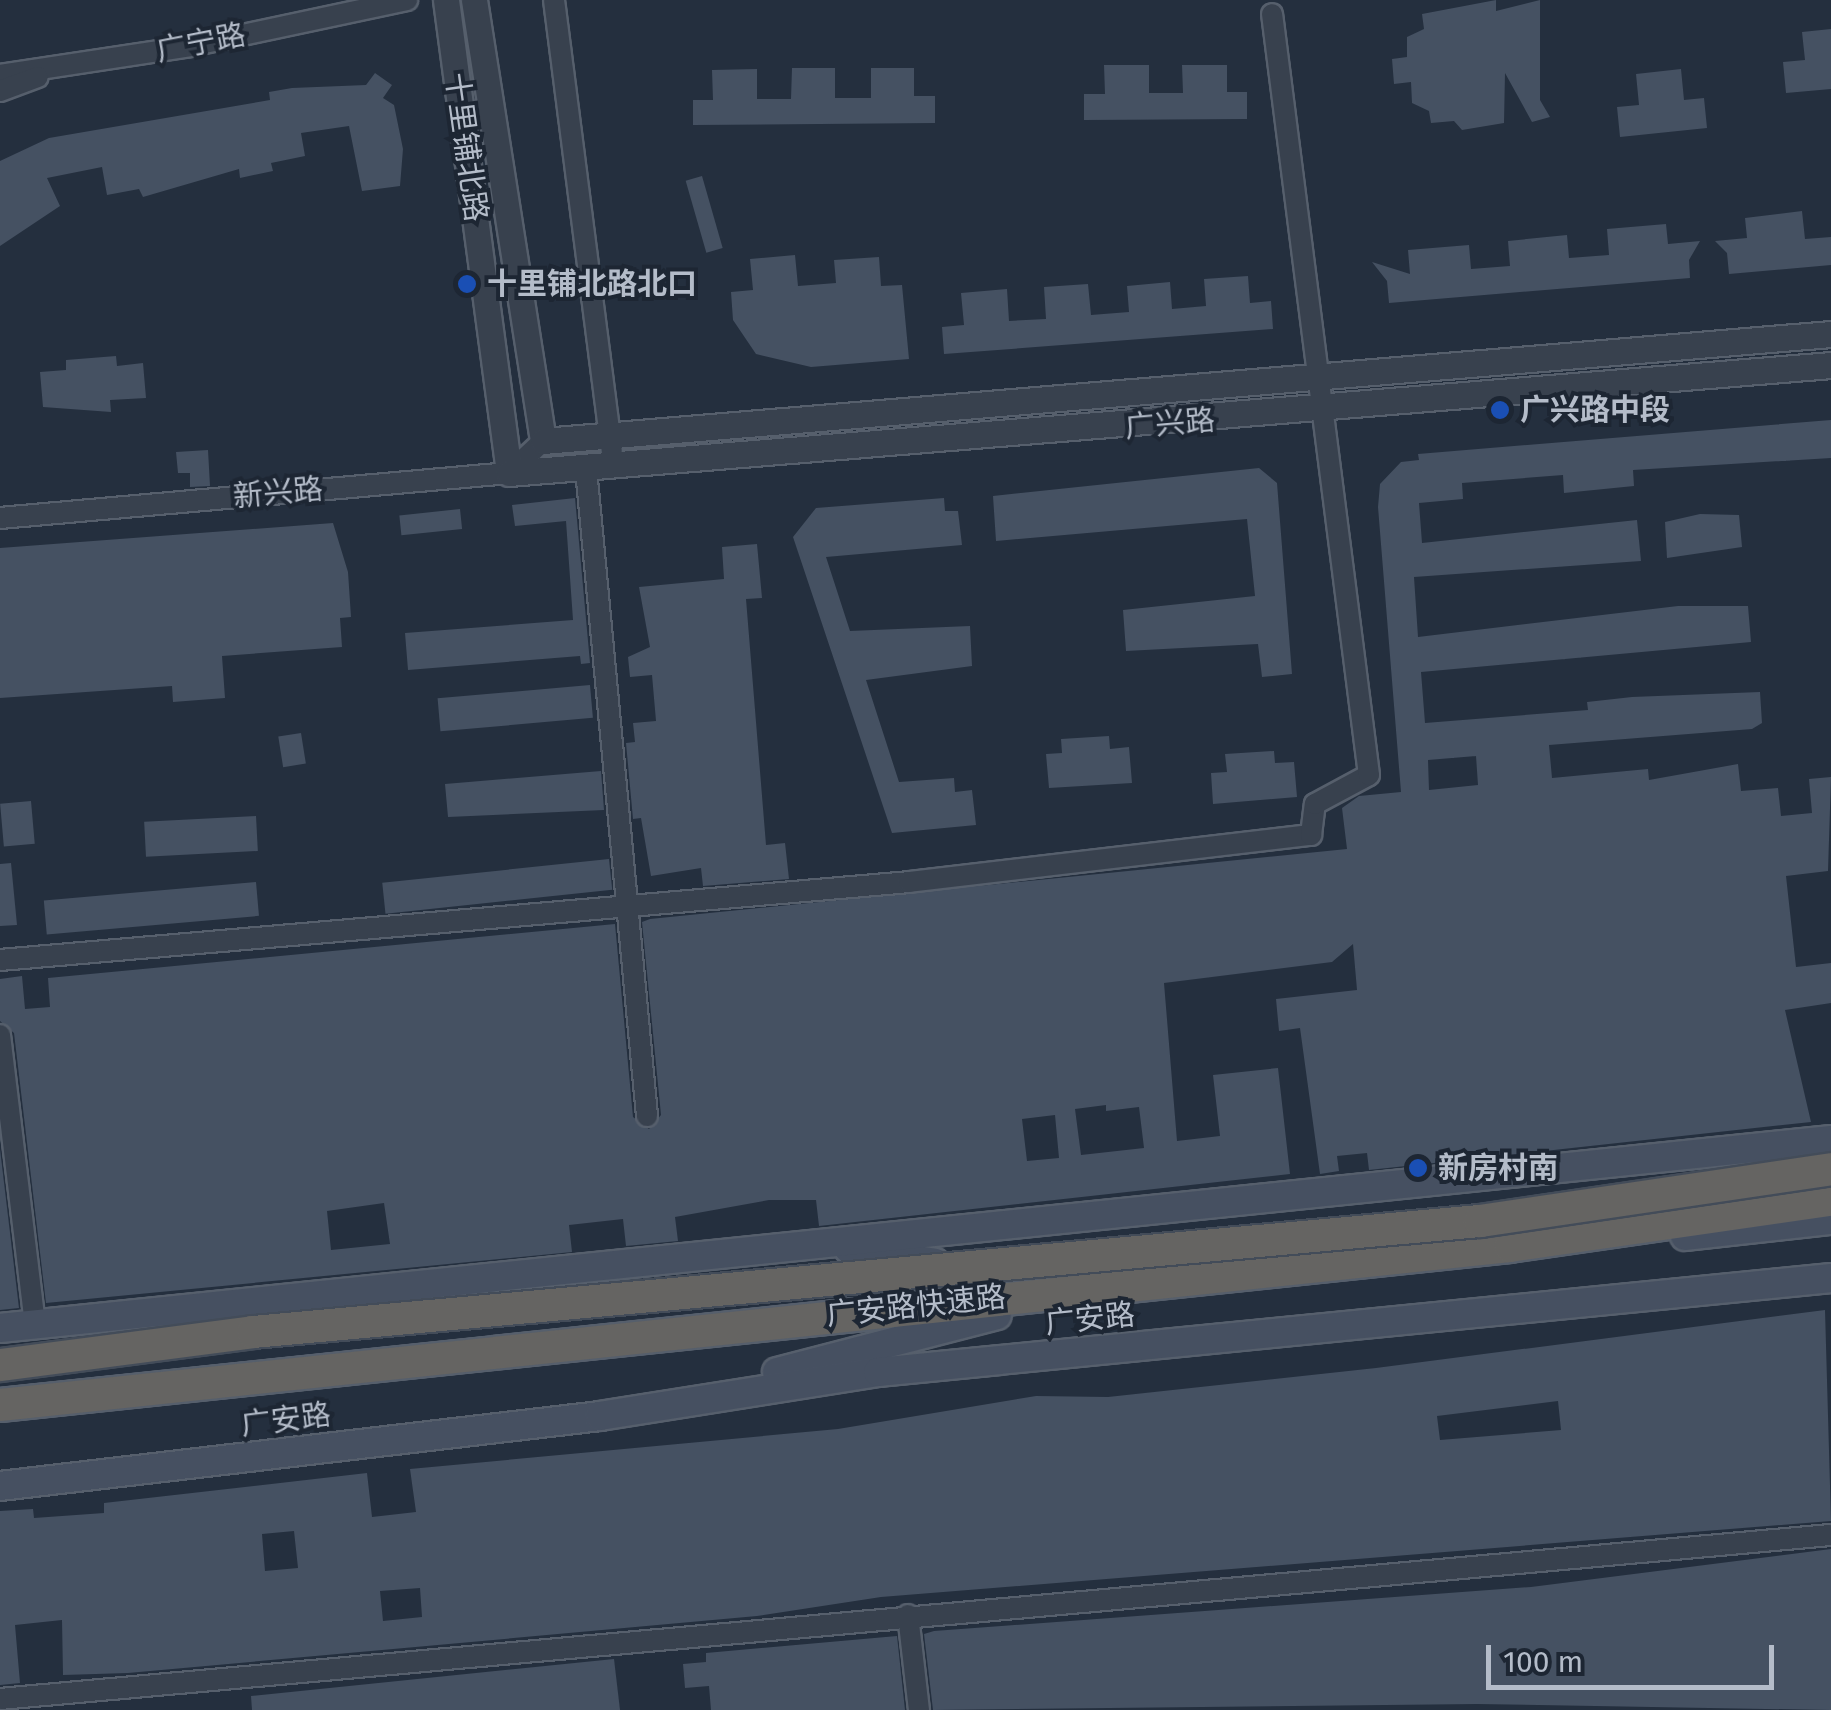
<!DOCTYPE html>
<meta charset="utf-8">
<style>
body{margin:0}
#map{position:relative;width:1831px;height:1710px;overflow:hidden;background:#242f3e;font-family:"Fira Sans","Noto Sans SC",sans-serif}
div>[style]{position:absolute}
.building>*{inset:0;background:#455162;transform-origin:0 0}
.roads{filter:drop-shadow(2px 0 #565f6c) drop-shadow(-2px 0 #565f6c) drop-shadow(0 2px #565f6c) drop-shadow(0 -2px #565f6c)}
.minor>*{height:20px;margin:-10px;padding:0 10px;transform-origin:10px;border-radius:10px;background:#38414e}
.tertiary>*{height:25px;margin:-12.5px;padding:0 12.5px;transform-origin:12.5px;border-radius:12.5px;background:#38414e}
.secondary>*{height:28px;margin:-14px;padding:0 14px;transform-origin:14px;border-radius:14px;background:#465061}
.trunk>*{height:32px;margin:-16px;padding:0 16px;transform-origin:16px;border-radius:16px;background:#656462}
.bridges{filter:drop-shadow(2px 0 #434c59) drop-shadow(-2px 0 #434c59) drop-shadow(0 2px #434c59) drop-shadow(0 -2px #434c59)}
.trunk-bridge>*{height:32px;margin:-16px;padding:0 16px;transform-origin:16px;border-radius:16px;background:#656462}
.dots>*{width:28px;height:28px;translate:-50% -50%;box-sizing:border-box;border:5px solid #1d2633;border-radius:50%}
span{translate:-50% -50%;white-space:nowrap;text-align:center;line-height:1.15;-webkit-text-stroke:8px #1d2633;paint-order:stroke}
.street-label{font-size:30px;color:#b4bcc9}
.poi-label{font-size:30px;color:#b4bcc9;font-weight:700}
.left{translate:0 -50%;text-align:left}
.scale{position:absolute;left:1486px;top:1645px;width:288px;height:45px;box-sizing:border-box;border:5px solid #b4bcc9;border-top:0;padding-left:12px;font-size:30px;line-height:35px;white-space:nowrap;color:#b4bcc9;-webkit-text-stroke:8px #1d2633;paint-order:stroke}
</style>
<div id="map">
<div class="building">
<div style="clip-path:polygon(1496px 0,1496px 11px,1540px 0,1540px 100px,1550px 117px,1532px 122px,1505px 73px,1504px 123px,1462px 130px,1454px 121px,1431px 123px,1429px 111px,1412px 103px,1411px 82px,1394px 84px,1392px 59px,1407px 57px,1407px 37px,1424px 29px,1422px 14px)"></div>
<div style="clip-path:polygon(1831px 29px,1831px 89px,1786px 93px,1783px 62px,1805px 60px,1802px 32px)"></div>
<div style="clip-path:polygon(1104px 65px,1149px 65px,1149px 93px,1183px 93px,1182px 65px,1227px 65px,1227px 92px,1247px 92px,1247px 119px,1084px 120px,1084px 94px,1105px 94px)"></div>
<div style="clip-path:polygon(792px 68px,835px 68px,835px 98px,871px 98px,871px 68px,914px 68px,914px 96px,935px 96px,935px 123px,693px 125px,693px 100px,713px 100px,712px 70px,757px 69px,757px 99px,791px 99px)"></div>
<div style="clip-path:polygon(1681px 69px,1684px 100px,1704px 98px,1707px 128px,1620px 137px,1617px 107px,1639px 105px,1636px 74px)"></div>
<div style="clip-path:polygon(375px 73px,392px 85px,383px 98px,394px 105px,403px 149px,400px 186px,362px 191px,349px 126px,301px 133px,305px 156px,271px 163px,273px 171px,240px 178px,239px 169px,143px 197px,139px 189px,107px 195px,102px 167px,47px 178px,60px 206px,0 246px,0 161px,49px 138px,270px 100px,269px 92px,292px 88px,366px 85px)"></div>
<div style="left:702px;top:176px;width:75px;height:17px;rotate:74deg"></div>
<div style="clip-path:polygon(1802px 211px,1805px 239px,1831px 237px,1831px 265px,1729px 274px,1727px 253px,1715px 241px,1747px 238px,1745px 218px)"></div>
<div style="clip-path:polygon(1666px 224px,1668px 244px,1700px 241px,1689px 260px,1690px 278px,1389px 303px,1387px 281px,1372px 262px,1410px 274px,1408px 250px,1469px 245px,1471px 269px,1510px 266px,1508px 241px,1567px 235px,1569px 258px,1609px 255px,1607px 229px)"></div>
<div style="clip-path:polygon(795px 255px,798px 286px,836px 283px,834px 260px,879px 257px,881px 286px,902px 285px,909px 359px,811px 367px,756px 354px,733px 320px,731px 292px,753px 290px,750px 259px)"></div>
<div style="clip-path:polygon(1248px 276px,1250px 303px,1271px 301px,1273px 329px,944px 354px,942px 327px,964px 325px,961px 293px,1007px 289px,1009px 321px,1046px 319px,1044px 287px,1088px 284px,1091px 315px,1129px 312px,1127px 286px,1170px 282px,1172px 309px,1206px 306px,1204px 279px)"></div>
<div style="clip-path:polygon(116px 356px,117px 366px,143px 363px,146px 398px,110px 400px,111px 412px,43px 407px,40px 372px,66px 370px,66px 360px)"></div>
<div style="clip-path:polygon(evenodd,1831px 420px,1831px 458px,1633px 470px,1634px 486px,1564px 493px,1563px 475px,1462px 483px,1463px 499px,1419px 503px,1422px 543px,1637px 520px,1641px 561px,1414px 577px,1418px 637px,1678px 606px,1748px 606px,1751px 642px,1421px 672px,1425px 723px,1588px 710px,1587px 702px,1632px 697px,1760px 692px,1762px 723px,1752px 729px,1549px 745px,1552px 778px,1648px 769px,1649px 780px,1738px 764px,1741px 791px,1778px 788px,1781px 816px,1812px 813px,1809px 779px,1831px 777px,1828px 871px,1786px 876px,1796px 967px,1831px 963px,1831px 1003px,1785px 1010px,1811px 1122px,1369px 1170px,1367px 1153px,1337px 1156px,1339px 1171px,1320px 1174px,1300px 1028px,1279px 1031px,1276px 999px,1357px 990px,1353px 944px,1332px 962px,1164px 983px,1177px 1141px,1220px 1136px,1213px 1075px,1278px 1068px,1290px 1174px,819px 1226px,816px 1200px,769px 1200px,675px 1217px,678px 1241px,626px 1246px,623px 1219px,569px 1225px,572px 1252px,46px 1303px,14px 1033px,0 1021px,0 979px,22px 976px,25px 1009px,50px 1007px,48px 978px,615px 924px,633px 1117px,649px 1129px,661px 1115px,642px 922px,650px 919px,1347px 849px,1342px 808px,1359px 796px,1401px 792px,1378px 507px,1380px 484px,1401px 462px,1419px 460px,1418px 454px,1831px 420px,1476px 756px,1478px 785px,1429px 790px,1428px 760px,1476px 756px,1831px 420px,1106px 1105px,1106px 1111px,1139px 1107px,1144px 1148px,1081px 1155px,1075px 1109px,1106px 1105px,1831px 420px,1055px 1115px,1059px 1158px,1027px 1161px,1022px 1119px,1055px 1115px,1831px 420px,384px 1203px,390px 1244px,331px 1250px,327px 1211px,384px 1203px)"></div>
<div style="clip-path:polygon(208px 450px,210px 486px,190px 487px,190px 473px,178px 473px,176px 452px)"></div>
<div style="clip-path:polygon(1259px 468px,1277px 483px,1292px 674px,1262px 677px,1258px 644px,1126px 651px,1123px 610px,1255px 596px,1247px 519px,996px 541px,993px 496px)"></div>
<div style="clip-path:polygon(575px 498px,590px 663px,581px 664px,580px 656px,408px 670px,405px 633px,573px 620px,566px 521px,515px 526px,512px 505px)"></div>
<div style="clip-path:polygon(944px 498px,945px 511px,958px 511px,962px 545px,826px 557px,850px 631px,970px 626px,972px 666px,866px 680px,899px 782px,954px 778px,955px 792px,972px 790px,976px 825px,892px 833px,793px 537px,816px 508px)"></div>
<div style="left:460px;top:509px;width:20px;height:61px;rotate:84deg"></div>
<div style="clip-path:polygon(1700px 514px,1739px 515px,1742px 547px,1667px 558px,1665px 522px)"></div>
<div style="clip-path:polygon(333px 523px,348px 572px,351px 617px,340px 618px,342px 647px,222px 656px,225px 698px,173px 702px,172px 686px,0 698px,0 548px)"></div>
<div style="clip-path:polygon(757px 544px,762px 598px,746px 599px,766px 845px,785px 843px,789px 879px,703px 886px,701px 868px,651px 876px,641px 818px,633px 819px,626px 743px,635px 742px,633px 723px,656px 721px,652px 675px,630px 677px,628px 657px,650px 647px,639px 587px,724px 579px,722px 547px)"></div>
<div style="left:590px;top:685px;width:33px;height:153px;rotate:85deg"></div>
<div style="left:301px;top:733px;width:31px;height:23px;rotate:81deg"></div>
<div style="clip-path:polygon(1109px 736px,1110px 749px,1129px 747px,1132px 783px,1049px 788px,1046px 754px,1062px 753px,1061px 739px)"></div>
<div style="clip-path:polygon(1274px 751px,1275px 763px,1294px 762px,1297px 797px,1213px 804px,1211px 773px,1227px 772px,1225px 754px)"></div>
<div style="clip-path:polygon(601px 771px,604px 810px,448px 817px,445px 784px)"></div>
<div style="left:31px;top:801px;width:43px;height:31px;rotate:85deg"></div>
<div style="left:256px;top:816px;width:35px;height:112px;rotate:87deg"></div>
<div style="left:609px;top:859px;width:31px;height:228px;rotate:84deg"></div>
<div style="clip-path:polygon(11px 863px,17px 925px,0 926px,0 864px)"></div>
<div style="left:256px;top:882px;width:34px;height:213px;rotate:85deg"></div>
<div style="clip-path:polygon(0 1149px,19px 1308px,0 1310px)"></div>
<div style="clip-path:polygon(evenodd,1825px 1310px,1831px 1521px,881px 1597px,757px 1616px,128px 1673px,63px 1675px,62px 1620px,15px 1625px,20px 1683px,0 1685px,0 1511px,33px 1509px,34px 1518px,104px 1513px,104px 1503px,367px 1473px,372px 1517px,416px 1512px,410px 1469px,838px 1429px,1036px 1396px,1108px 1397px,1376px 1368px,1825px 1310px,1558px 1401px,1561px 1430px,1440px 1440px,1437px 1416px,1558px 1401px,1825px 1310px,294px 1531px,298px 1568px,265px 1571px,262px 1534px,294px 1531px,1825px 1310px,420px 1588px,422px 1617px,383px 1621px,380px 1591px,420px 1588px)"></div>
<div style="clip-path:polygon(1831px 1549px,1831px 1710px,1477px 1704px,933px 1710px,924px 1634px,934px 1631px,1531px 1587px)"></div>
<div style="clip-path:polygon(897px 1636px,905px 1710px,711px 1710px,709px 1686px,685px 1688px,683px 1664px,706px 1662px,706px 1653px)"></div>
<div style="clip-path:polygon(614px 1659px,620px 1710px,252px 1710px,251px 1696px)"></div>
</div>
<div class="roads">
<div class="minor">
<div style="left:554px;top:0;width:455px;rotate:82.7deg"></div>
<div style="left:0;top:75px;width:193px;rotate:-8.6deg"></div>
<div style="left:191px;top:46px;width:221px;rotate:-12deg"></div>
<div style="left:0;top:91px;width:40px;rotate:-20.2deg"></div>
<div style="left:586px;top:469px;width:650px;rotate:84.61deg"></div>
<div style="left:0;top:518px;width:511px;rotate:-5.05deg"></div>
<div style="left:509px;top:473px;width:47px;rotate:-43.3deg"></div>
<div style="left:0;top:960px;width:912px;rotate:-4.9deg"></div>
<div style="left:909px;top:882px;width:405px;rotate:-6.7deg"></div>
<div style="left:1311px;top:835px;width:31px;rotate:-83deg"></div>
<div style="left:1315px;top:804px;width:61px;rotate:-28.2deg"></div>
<div style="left:1369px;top:775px;width:767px;rotate:-97.26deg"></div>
<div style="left:0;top:1035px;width:291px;rotate:83.1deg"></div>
<div style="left:908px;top:1615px;width:96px;rotate:83.4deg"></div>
<div style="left:0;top:1699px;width:1838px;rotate:-5.12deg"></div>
</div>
<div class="tertiary">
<div style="left:446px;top:0;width:477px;rotate:82.4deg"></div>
<div style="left:509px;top:473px;width:1326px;rotate:-4.67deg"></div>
<div style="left:474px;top:0;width:446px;rotate:81.1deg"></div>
<div style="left:543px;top:441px;width:1292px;rotate:-4.75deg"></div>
</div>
<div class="secondary">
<div style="left:1685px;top:1236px;width:147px;rotate:-6.3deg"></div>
<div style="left:849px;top:1249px;width:87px;rotate:9.2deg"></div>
<div style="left:0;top:1328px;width:1841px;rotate:-5.86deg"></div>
<div style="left:777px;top:1372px;width:227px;rotate:-14.5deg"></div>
<div style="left:0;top:1486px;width:604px;rotate:-6.65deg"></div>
<div style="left:600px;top:1416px;width:281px;rotate:-9deg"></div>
<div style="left:878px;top:1372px;width:958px;rotate:-5.63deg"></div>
</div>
<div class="trunk">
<div style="left:0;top:1405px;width:1518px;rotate:-6.01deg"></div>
<div style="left:1510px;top:1246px;width:324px;rotate:-8.2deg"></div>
</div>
</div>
<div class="bridges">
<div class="trunk-bridge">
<div style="left:0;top:1365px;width:255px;rotate:-7.4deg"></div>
<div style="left:253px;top:1332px;width:1232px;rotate:-5.17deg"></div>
<div style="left:1480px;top:1221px;width:355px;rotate:-8.4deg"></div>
</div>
</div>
<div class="dots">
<div style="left:467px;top:284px;background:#1a4fb4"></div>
<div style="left:1500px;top:410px;background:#1a4fb4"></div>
<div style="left:1418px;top:1168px;background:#1a4fb4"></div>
</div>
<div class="street-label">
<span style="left:201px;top:43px;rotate:-11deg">广宁路</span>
<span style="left:466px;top:147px;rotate:82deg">十里铺北路</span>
<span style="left:1170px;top:424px;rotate:-5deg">广兴路</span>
<span style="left:278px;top:493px;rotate:-5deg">新兴路</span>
<span style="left:916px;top:1306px;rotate:-6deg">广安路快速路</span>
<span style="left:1090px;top:1319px;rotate:-6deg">广安路</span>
<span style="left:286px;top:1420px;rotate:-7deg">广安路</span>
</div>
<div class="poi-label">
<span class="left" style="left:487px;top:284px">十里铺北路北口</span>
<span class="left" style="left:1520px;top:410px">广兴路中段</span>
<span class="left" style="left:1438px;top:1168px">新房村南</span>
</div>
<div class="scale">100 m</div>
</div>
